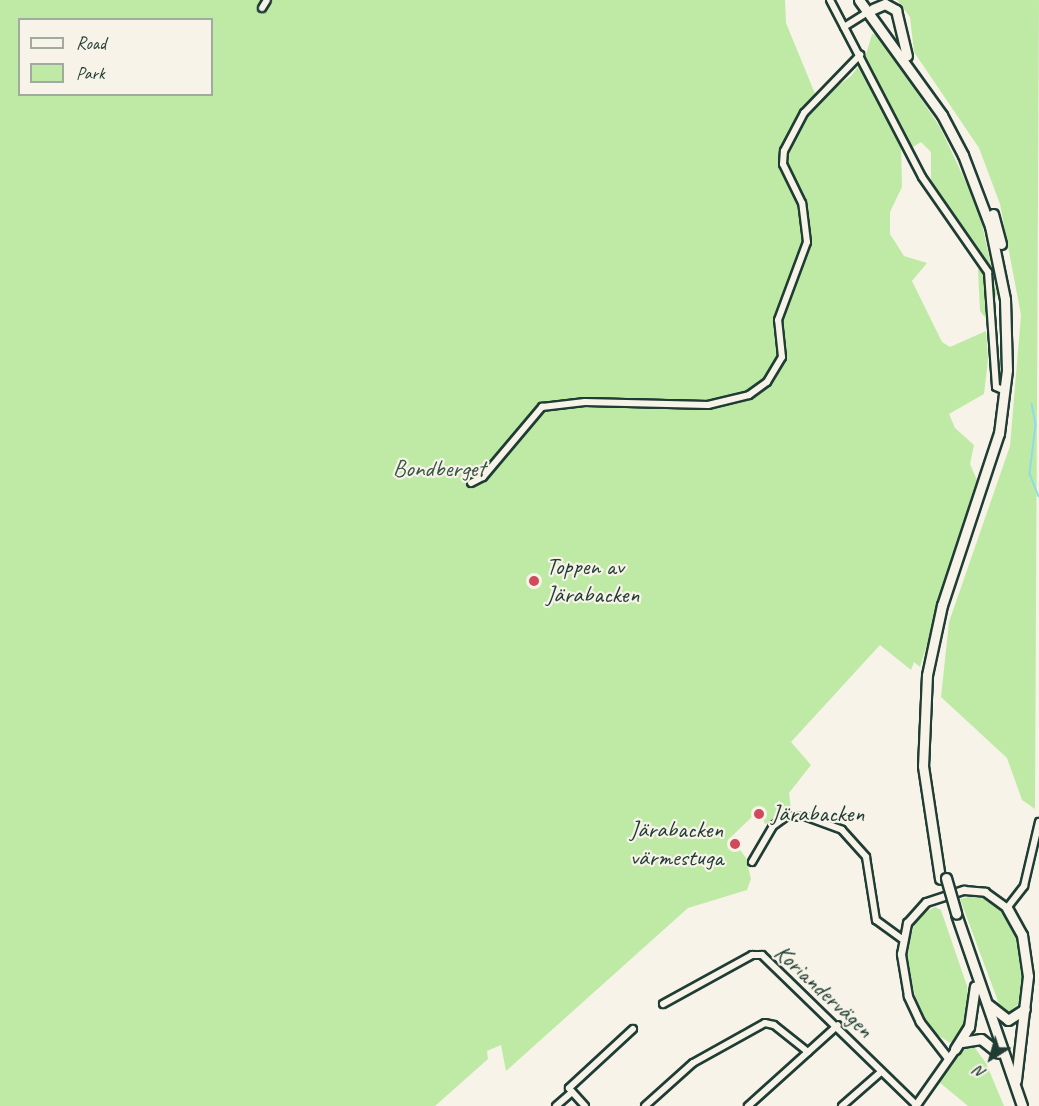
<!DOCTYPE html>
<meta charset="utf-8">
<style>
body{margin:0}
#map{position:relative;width:1039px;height:1106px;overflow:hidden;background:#f7f3e8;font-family:Caveat,sans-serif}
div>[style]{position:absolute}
.green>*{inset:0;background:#bfeaa6}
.stream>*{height:1.5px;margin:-0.75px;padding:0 0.75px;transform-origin:0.75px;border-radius:0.75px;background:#8cdde7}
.roads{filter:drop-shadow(2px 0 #1f3d34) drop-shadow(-2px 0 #1f3d34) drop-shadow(0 2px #1f3d34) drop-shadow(0 -2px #1f3d34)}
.minor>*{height:6px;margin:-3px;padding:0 3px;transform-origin:3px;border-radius:3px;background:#f7f3e8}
.tertiary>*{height:7px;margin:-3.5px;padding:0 3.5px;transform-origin:3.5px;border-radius:3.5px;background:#f7f3e8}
.trunk>*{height:9px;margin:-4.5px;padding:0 4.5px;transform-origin:4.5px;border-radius:4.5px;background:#f7f3e8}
.bridges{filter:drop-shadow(2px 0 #1f3d34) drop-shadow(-2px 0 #1f3d34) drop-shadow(0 2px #1f3d34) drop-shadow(0 -2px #1f3d34)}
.trunk-bridge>*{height:9px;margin:-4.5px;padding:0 4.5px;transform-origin:4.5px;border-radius:4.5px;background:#f7f3e8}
.dots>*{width:16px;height:16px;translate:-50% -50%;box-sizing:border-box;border:3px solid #f7f3e8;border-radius:50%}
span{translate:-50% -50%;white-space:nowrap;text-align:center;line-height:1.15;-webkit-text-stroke:4.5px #f7f3e8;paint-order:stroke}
.park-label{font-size:24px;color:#375745}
.poi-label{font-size:24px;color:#1f3d34}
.left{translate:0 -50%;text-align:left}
.right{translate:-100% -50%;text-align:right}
.street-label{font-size:24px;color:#1f3d34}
.legend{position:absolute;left:18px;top:18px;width:195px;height:78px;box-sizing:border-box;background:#f7f3e8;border:2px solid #a1aaa0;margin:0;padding:8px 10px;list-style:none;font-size:18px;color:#1f3d34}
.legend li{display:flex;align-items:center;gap:12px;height:30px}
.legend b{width:30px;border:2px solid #a1aaa0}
.north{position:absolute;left:961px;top:1028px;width:60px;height:60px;-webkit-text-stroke:4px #f7f3e8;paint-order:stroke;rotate:217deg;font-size:16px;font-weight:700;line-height:24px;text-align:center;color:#1f3d34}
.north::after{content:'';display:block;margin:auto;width:21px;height:27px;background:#1f3d34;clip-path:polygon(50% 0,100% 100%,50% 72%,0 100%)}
</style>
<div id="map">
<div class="green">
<div style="clip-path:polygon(evenodd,0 0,785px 0,786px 23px,818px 101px,851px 76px,865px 58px,872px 34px,878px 35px,940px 127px,979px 210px,997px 294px,987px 320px,980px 311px,978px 270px,985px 260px,931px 183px,931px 152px,921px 142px,913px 147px,901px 138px,902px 187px,890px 212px,890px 234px,904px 256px,927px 263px,912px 281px,942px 342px,950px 347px,986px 331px,988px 359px,984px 394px,949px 414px,955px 428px,974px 445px,970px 464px,977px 480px,920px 667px,914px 662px,911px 670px,880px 645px,791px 742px,811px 765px,789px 793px,791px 809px,765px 824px,760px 813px,755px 814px,731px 837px,746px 858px,751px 879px,747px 890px,688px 908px,506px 1071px,501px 1045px,487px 1051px,488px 1059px,435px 1106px,0 1106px,0 0,20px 20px,212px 20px,212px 94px,20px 94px,20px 20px)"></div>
<div style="clip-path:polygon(897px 0,1039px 0,1035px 809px,1022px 800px,1007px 758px,941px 697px,949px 622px,1010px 446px,1021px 315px,1000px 204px,979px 148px,914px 52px,910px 17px)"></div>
<div style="clip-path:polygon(976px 895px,996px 904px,1017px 935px,1024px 971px,1021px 1001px,1009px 1013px,999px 1004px,960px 899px)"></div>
<div style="clip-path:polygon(935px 907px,941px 910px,967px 986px,968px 1010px,961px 1032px,950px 1043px,935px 1033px,918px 1007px,904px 952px,918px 916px)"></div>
<div style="clip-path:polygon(972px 1044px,986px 1063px,1004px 1106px,968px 1106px,939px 1082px,964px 1046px)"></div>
</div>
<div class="stream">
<div style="left:1032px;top:404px;width:21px;rotate:79deg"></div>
<div style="left:1036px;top:425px;width:49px;rotate:97deg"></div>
<div style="left:1030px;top:474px;width:24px;rotate:68deg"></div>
</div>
<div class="roads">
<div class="minor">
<div style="left:830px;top:0;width:199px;rotate:62.5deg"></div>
<div style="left:922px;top:177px;width:116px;rotate:55.2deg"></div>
<div style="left:988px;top:272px;width:115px;rotate:86deg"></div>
<div style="left:996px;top:387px;width:10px;rotate:24deg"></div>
<div style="left:262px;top:8px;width:9px;rotate:-58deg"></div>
<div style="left:844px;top:27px;width:31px;rotate:-32deg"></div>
<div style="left:471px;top:483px;width:13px;rotate:-27deg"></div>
<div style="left:483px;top:477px;width:92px;rotate:-49.9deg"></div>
<div style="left:542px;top:407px;width:43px;rotate:-6.6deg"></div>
<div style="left:585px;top:402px;width:123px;rotate:1.4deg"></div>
<div style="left:708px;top:405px;width:42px;rotate:-13.7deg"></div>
<div style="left:749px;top:395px;width:22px;rotate:-36deg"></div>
<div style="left:767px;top:382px;width:29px;rotate:-59deg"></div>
<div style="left:782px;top:357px;width:37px;rotate:-96deg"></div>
<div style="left:778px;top:320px;width:83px;rotate:-69.6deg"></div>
<div style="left:807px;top:242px;width:39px;rotate:-97deg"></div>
<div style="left:802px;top:203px;width:43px;rotate:-116deg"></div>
<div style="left:783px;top:164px;width:13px;rotate:-86deg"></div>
<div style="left:784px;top:151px;width:43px;rotate:-62.2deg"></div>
<div style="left:804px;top:113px;width:81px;rotate:-46deg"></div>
<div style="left:752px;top:862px;width:42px;rotate:-59.7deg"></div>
<div style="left:773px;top:826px;width:17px;rotate:-36deg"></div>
<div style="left:787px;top:816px;width:20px;rotate:3deg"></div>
<div style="left:807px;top:817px;width:37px;rotate:20deg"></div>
<div style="left:842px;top:830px;width:36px;rotate:48deg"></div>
<div style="left:866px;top:857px;width:64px;rotate:81deg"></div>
<div style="left:876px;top:920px;width:32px;rotate:36deg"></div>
<div style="left:1007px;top:908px;width:28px;rotate:-52deg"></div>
<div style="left:1024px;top:886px;width:66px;rotate:-76.8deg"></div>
<div style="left:663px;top:1004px;width:102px;rotate:-28.8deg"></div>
<div style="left:752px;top:955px;width:10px"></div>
<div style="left:762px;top:955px;width:215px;rotate:44.2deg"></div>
<div style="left:808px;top:1052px;width:40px;rotate:-42deg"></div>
<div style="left:556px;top:1106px;width:21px;rotate:-41deg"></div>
<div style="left:585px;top:1106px;width:24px;rotate:-132deg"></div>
<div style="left:569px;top:1088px;width:87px;rotate:-42.7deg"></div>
<div style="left:645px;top:1106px;width:64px;rotate:-41.9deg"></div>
<div style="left:693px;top:1063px;width:82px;rotate:-29.1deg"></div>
<div style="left:765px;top:1023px;width:9px;rotate:13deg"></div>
<div style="left:774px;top:1025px;width:43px;rotate:38.5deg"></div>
<div style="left:808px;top:1052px;width:81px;rotate:138deg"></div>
<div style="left:842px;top:1106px;width:52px;rotate:-41.1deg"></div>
</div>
<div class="tertiary">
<div style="left:948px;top:1058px;width:46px;rotate:-127.9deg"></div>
<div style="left:920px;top:1022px;width:29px;rotate:-115deg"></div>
<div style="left:908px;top:996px;width:43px;rotate:-99.5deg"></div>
<div style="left:901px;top:954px;width:32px;rotate:-79deg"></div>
<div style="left:907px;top:923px;width:28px;rotate:-48deg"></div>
<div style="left:926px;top:902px;width:40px;rotate:-18deg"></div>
<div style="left:964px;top:890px;width:21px;rotate:5deg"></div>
<div style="left:985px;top:892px;width:27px;rotate:36deg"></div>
<div style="left:915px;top:1106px;width:70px;rotate:-54.9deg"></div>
</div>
<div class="trunk">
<div style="left:859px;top:0;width:142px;rotate:54.2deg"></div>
<div style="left:942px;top:115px;width:45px;rotate:62.3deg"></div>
<div style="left:963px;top:155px;width:76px;rotate:69.2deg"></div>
<div style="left:990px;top:226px;width:75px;rotate:78.4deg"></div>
<div style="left:1005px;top:299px;width:71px;rotate:88.4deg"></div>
<div style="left:1007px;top:370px;width:64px;rotate:97.2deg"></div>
<div style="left:999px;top:433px;width:181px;rotate:108.3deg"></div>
<div style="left:942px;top:605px;width:72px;rotate:102.1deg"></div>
<div style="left:927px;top:675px;width:91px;rotate:92.5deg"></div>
<div style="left:923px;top:766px;width:114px;rotate:81.4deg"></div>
<div style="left:873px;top:9px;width:13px;rotate:-23deg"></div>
<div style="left:885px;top:4px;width:13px;rotate:29deg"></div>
<div style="left:896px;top:10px;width:47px;rotate:76.6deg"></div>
<div style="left:993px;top:214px;width:31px;rotate:75deg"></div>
<div style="left:1007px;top:908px;width:31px;rotate:61deg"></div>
<div style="left:1022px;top:935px;width:41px;rotate:81.7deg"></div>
<div style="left:1028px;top:976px;width:105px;rotate:96.6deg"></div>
<div style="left:956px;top:914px;width:203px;rotate:71deg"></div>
<div style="left:989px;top:1005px;width:24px;rotate:38deg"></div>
<div style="left:1008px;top:1020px;width:20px;rotate:-33deg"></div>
<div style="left:962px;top:1042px;width:19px;rotate:-9deg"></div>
<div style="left:981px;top:1039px;width:22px;rotate:39deg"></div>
<div style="left:955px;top:1049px;width:26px;rotate:-58deg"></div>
<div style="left:969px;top:1027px;width:41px;rotate:-81.7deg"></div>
</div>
</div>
<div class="bridges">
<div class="trunk-bridge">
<div style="left:946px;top:878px;width:37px;rotate:74deg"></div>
</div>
</div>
<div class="dots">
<div style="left:534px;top:581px;background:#d1495b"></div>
<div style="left:759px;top:814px;background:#d1495b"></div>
<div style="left:735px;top:844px;background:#d1495b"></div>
</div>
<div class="park-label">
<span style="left:439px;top:469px">Bondberget</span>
</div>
<div class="poi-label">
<span class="left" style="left:546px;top:581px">Toppen av<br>Järabacken</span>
<span class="left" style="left:771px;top:814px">Järabacken</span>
<span class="right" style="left:723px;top:844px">Järabacken<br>värmestuga</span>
</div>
<div class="street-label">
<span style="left:824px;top:991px;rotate:43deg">Koriandervägen</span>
</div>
<ul class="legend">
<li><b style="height:8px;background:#f7f3e8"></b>Road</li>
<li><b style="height:16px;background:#bfeaa6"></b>Park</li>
</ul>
<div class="north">N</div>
</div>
